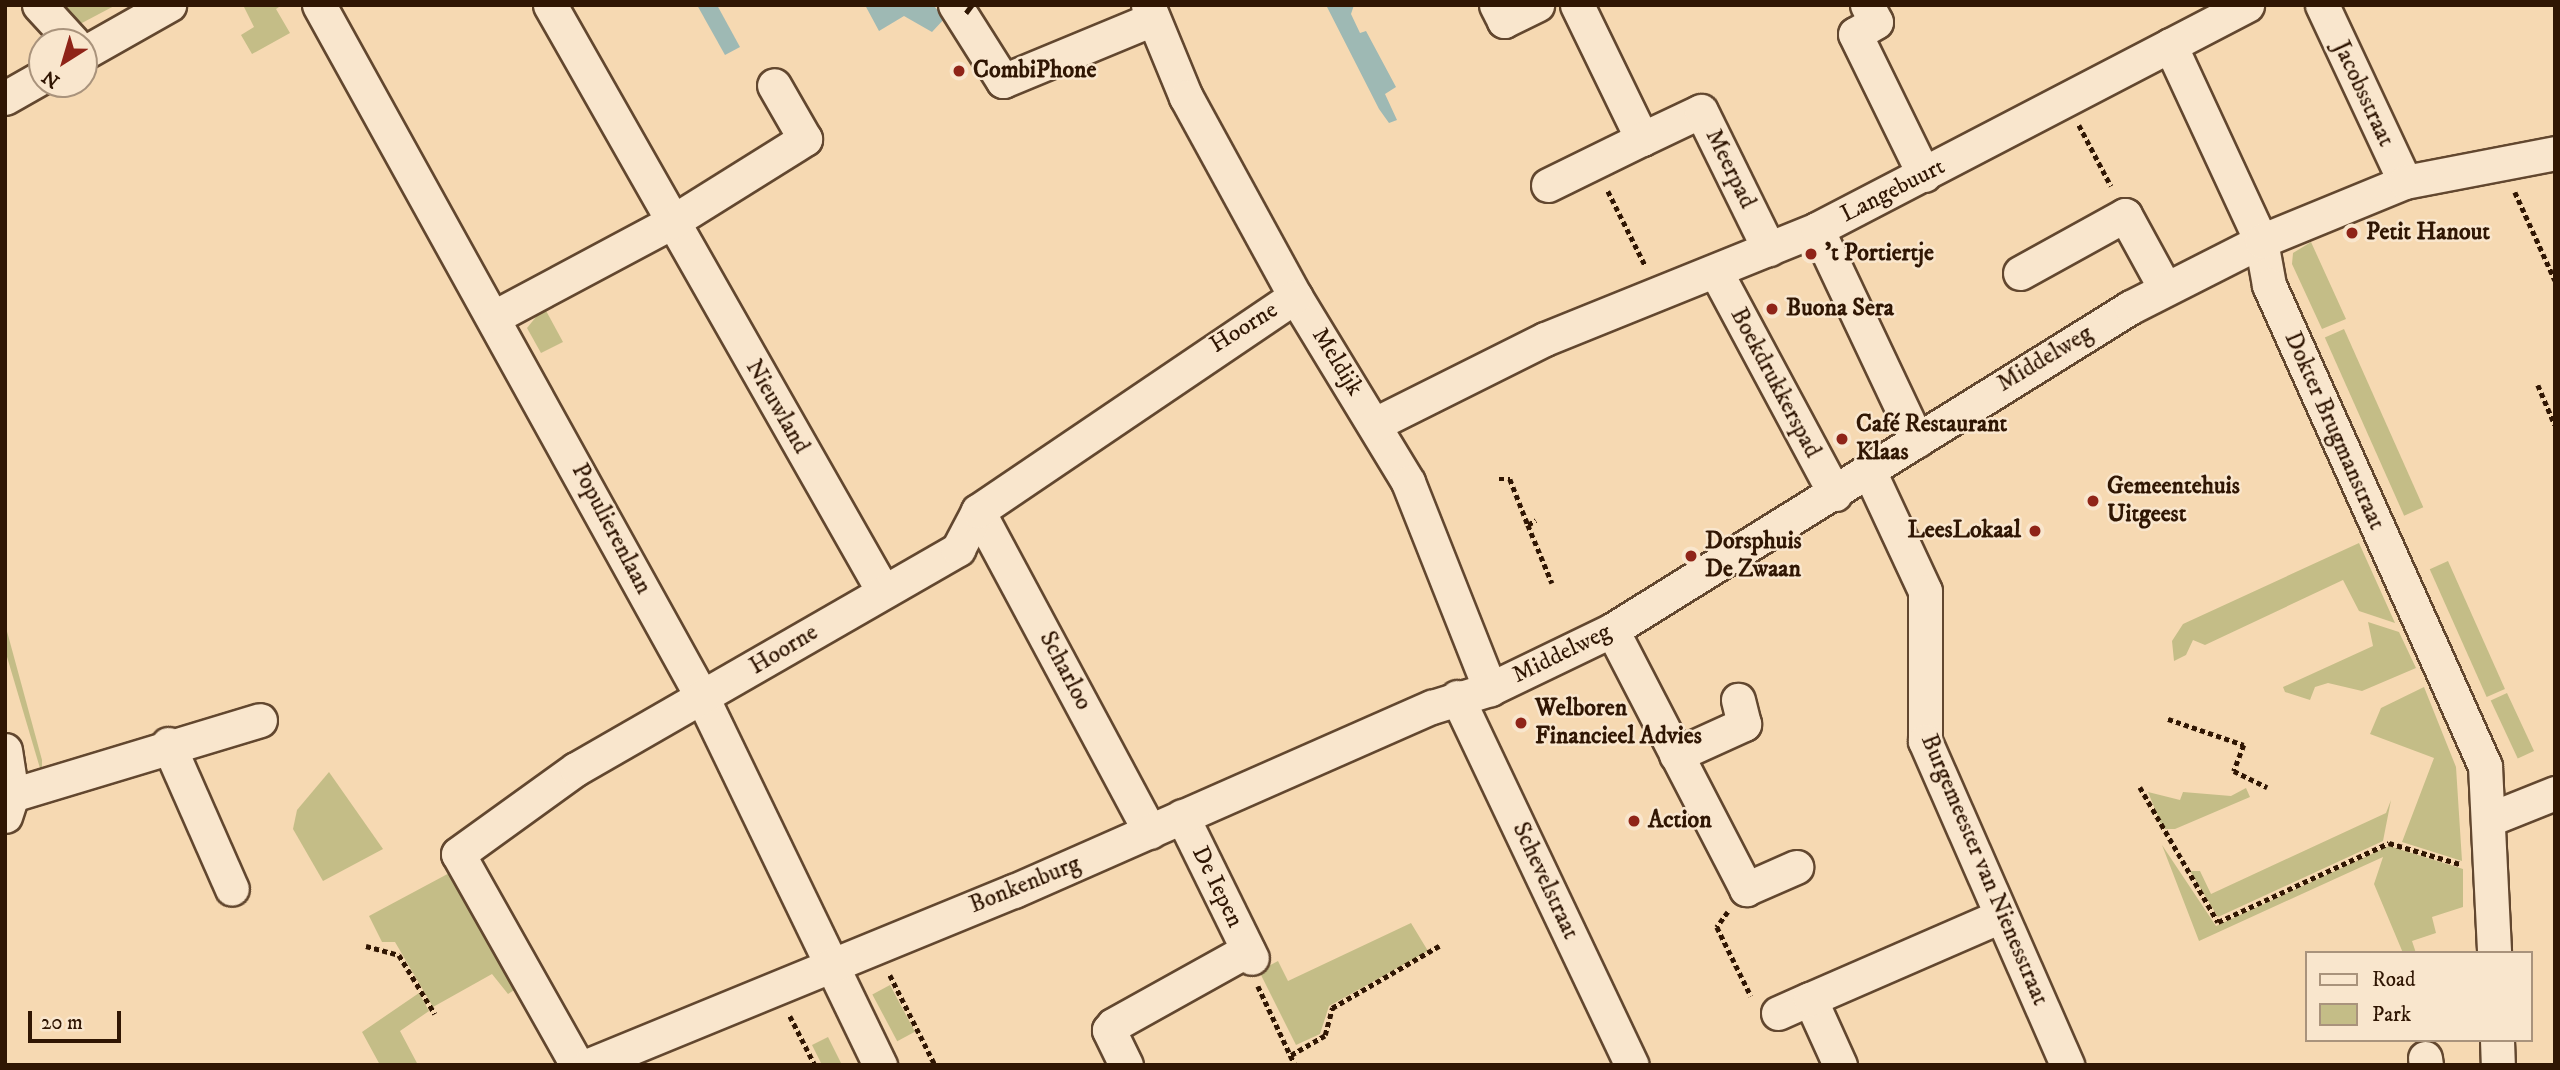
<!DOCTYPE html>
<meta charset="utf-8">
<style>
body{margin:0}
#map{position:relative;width:2560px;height:1070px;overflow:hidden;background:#f6d9b2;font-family:"IM FELL DW Pica",serif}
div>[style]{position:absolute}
.green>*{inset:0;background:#c4bd87;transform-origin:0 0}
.water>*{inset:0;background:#9eb9b4}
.path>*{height:4.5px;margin-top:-2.25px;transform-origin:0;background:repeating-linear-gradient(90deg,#301603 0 5px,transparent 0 8.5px)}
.roads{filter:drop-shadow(2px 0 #62472f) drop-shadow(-2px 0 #62472f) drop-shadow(0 2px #62472f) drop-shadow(0 -2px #62472f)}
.minor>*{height:33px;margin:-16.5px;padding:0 16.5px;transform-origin:16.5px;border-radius:16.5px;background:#f9e6cd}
.rail>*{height:5px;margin-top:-2.5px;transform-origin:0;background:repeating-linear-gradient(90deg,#301603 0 12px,transparent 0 24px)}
.dots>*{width:19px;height:19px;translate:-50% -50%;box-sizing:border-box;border:4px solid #f9e6cd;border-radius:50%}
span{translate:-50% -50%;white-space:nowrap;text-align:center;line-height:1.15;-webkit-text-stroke:5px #f9e6cd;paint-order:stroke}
.poi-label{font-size:24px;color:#301603;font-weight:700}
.left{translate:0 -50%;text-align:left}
.right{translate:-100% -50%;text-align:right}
.street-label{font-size:24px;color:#301603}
.frame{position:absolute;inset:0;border:7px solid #301603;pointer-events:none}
.legend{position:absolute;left:2305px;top:951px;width:228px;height:91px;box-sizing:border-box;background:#f9e6cd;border:2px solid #a9937c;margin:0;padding:9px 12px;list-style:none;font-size:21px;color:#301603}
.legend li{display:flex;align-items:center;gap:14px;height:35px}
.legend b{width:35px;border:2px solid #a9937c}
.north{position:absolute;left:28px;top:28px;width:70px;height:70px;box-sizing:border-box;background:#f9e6cd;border:2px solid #a9937c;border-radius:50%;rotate:217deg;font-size:19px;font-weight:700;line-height:28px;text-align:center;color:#301603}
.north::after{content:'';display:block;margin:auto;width:24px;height:32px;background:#8f2418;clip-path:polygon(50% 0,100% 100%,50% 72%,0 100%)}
.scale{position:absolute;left:28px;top:1011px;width:93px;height:32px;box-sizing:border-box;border:4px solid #301603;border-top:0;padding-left:9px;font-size:21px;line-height:24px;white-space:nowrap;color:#301603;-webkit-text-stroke:5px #f9e6cd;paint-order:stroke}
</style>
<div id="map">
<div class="green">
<div style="clip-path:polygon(62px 5px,116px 5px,80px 24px)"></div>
<div style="clip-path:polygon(243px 5px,282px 5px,276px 9px,290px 33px,252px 54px,241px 35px,254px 27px)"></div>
<div style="clip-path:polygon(2311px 242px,2346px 319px,2322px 329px,2292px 264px,2293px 253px)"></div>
<div style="clip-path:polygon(544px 307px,563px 342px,541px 353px,527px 328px)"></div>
<div style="left:2344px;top:329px;width:195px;height:21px;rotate:66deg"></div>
<div style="clip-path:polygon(2359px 543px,2395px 623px,2359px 611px,2343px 580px,2205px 645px,2193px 640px,2186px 655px,2174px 661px,2172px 641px,2183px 624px)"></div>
<div style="left:2448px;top:561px;width:140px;height:20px;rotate:66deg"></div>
<div style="clip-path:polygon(2368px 622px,2399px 632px,2416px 668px,2362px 691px,2328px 683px,2315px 687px,2310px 700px,2285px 692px,2283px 687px,2373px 646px)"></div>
<div style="clip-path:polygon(5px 624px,42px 760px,42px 775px,5px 650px)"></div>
<div style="clip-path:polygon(2424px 687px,2456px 767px,2462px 861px,2402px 842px,2434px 758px,2370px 734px,2381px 708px)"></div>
<div style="left:2507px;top:693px;width:64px;height:18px;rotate:65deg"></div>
<div style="clip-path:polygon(329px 772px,383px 849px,323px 881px,293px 829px,297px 810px)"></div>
<div style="clip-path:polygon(2246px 788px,2250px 797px,2175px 829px,2163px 829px,2148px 792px,2180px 800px,2183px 792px,2231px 796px)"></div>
<div style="clip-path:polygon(2391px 800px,2383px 841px,2218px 917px,2190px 871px,2200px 871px,2211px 894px,2386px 813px)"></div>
<div style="clip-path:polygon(2162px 845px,2216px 926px,2389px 846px,2463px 869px,2463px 907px,2432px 917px,2436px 933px,2412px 941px,2416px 953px,2403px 953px,2374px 884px,2383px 857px,2199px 941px)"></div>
<div style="clip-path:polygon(455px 870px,522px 985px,508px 994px,492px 974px,433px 1007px,395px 942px,382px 942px,369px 916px)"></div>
<div style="clip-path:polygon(1411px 923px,1428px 951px,1329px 1006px,1320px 1034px,1296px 1045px,1259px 971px,1278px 961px,1288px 981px)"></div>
<div style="left:890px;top:985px;width:53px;height:20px;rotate:62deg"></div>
<div style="clip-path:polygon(419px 993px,429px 1011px,400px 1031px,418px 1065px,380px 1065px,362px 1032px)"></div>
<div style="clip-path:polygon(828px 1037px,842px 1065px,822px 1065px,812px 1045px)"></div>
</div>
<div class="water">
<div style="clip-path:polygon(697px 5px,717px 5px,740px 47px,725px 55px)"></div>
<div style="clip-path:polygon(865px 5px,933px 5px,945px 18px,932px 32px,904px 16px,879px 31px)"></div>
<div style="clip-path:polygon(1326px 5px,1354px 5px,1351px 14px,1360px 33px,1366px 31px,1396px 87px,1385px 94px,1397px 120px,1389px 123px,1379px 109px)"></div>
</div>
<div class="path">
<div style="left:2079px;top:125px;width:69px;rotate:62.3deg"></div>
<div style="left:1608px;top:191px;width:83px;rotate:63.4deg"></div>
<div style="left:2515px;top:192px;width:97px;rotate:65.6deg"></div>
<div style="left:2538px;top:385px;width:43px;rotate:67deg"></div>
<div style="left:1499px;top:479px;width:11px"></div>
<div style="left:1510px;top:479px;width:49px;rotate:68.6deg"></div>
<div style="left:1528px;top:525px;width:9px;rotate:-32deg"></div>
<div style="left:1528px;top:525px;width:63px;rotate:67.5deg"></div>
<div style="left:2168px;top:719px;width:80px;rotate:18.9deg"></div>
<div style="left:2244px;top:745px;width:28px;rotate:111deg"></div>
<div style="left:2234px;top:771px;width:37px;rotate:26deg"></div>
<div style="left:2140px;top:787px;width:156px;rotate:60deg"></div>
<div style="left:2218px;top:922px;width:188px;rotate:-24.8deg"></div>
<div style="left:2389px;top:843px;width:74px;rotate:16.5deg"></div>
<div style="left:1728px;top:912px;width:19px;rotate:126deg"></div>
<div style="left:1717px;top:927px;width:77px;rotate:63.8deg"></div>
<div style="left:366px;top:946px;width:34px;rotate:15deg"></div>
<div style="left:399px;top:955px;width:69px;rotate:58.6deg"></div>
<div style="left:890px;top:975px;width:101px;rotate:63.4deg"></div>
<div style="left:1258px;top:986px;width:87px;rotate:64.9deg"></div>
<div style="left:790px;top:1016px;width:55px;rotate:63deg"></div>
<div style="left:1291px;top:1055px;width:39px;rotate:-30deg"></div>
<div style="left:1325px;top:1035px;width:28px;rotate:-75deg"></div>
<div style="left:1332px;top:1008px;width:124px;rotate:-30.1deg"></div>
</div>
<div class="roads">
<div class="minor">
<div style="left:39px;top:5px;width:50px;rotate:47.4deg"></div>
<div style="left:319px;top:5px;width:793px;rotate:61.04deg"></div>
<div style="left:703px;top:699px;width:407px;rotate:64.2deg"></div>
<div style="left:550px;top:5px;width:674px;rotate:60.39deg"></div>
<div style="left:955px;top:5px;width:90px;rotate:57.7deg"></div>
<div style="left:1003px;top:81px;width:162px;rotate:-22.5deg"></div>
<div style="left:1148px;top:5px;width:100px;rotate:67.6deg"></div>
<div style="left:1186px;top:97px;width:227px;rotate:61.3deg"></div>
<div style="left:1295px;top:296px;width:218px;rotate:58.7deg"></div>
<div style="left:1408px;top:482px;width:223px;rotate:68.4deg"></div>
<div style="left:1496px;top:5px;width:18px;rotate:63deg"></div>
<div style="left:1504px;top:21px;width:37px;rotate:-26deg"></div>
<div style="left:1577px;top:5px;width:149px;rotate:64.1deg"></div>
<div style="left:1642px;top:139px;width:65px;rotate:-25.4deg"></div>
<div style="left:1701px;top:111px;width:154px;rotate:63.8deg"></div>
<div style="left:1867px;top:5px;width:19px;rotate:62deg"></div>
<div style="left:1876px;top:22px;width:24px;rotate:150deg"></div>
<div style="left:1855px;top:34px;width:157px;rotate:63.9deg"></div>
<div style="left:2322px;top:5px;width:195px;rotate:64.9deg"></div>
<div style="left:2170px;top:45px;width:216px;rotate:65.1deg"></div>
<div style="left:2261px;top:241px;width:45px;rotate:79.7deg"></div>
<div style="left:2269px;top:285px;width:527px;rotate:65.82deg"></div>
<div style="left:2485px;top:766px;width:187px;rotate:87.2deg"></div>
<div style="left:84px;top:53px;width:98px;rotate:-29.5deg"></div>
<div style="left:5px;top:98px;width:43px;rotate:-29.6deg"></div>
<div style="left:1548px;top:185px;width:105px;rotate:-26.1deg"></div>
<div style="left:1817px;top:229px;width:234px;rotate:64.7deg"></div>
<div style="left:1716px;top:272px;width:252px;rotate:61.8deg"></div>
<div style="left:2020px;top:273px;width:120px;rotate:-28.9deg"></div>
<div style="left:2125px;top:215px;width:83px;rotate:61.3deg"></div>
<div style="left:496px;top:316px;width:200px;rotate:-28.1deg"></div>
<div style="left:672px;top:222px;width:157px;rotate:-32deg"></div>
<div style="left:805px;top:139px;width:62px;rotate:-119.9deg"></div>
<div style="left:1375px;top:424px;width:190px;rotate:-26.6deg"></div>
<div style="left:1545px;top:339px;width:293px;rotate:-22deg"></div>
<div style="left:1817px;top:229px;width:485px;rotate:-27.5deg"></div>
<div style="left:1870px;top:473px;width:130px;rotate:65deg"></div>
<div style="left:1925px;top:591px;width:150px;rotate:90deg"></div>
<div style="left:1925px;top:741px;width:354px;rotate:66.3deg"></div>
<div style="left:978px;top:511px;width:364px;rotate:61.8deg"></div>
<div style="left:1612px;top:630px;width:292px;rotate:62.6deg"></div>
<div style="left:1746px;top:889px;width:55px;rotate:-23.7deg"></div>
<div style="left:1457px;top:697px;width:407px;rotate:64.6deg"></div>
<div style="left:168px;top:744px;width:158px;rotate:66.2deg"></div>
<div style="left:5px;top:750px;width:46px;rotate:81.2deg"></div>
<div style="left:12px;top:795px;width:22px;rotate:108deg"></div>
<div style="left:1676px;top:755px;width:75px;rotate:-24.5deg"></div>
<div style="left:1744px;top:724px;width:25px;rotate:-104deg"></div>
<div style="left:12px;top:795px;width:259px;rotate:-16.8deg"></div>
<div style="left:1182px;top:816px;width:158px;rotate:63.8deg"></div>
<div style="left:2490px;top:819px;width:70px;rotate:-21.8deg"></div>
<div style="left:1778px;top:1013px;width:35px;rotate:-24deg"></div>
<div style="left:2497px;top:1040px;width:25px;rotate:88deg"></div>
<div style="left:2425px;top:1058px;width:7px;rotate:82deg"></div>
<div style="left:577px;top:1065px;width:242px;rotate:-119.4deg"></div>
<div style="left:458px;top:854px;width:145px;rotate:-35.8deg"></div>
<div style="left:576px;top:769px;width:441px;rotate:-29.9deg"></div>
<div style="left:958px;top:549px;width:43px;rotate:-62.2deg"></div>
<div style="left:978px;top:511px;width:383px;rotate:-34.1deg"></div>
<div style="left:589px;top:1065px;width:459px;rotate:-22.3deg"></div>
<div style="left:1014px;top:891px;width:457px;rotate:-23.8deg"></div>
<div style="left:1432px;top:707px;width:61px;rotate:-17.2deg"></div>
<div style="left:1490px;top:689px;width:136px;rotate:-25.8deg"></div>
<div style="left:1612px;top:630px;width:611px;rotate:-31.9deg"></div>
<div style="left:2131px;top:307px;width:146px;rotate:-26.9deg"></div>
<div style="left:2261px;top:241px;width:156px;rotate:-22.3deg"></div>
<div style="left:2405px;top:182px;width:153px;rotate:-10.9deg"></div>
<div style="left:1126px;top:1065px;width:39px;rotate:-116deg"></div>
<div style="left:1109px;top:1030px;width:6px;rotate:-51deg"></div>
<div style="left:1113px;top:1025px;width:154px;rotate:-29.1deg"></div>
<div style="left:1840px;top:1065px;width:72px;rotate:-114.4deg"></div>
<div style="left:1810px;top:999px;width:208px;rotate:-23.5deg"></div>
</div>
</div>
<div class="rail">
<div style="left:966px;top:13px;width:10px;rotate:-53deg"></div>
</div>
<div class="dots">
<div style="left:959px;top:71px;background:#8f2418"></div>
<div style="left:2352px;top:233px;background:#8f2418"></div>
<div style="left:1811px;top:254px;background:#8f2418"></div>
<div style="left:1772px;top:309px;background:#8f2418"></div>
<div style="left:1842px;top:439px;background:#8f2418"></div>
<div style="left:2093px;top:501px;background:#8f2418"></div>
<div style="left:2035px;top:531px;background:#8f2418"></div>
<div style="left:1691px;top:556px;background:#8f2418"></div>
<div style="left:1521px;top:723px;background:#8f2418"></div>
<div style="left:1634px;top:821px;background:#8f2418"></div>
</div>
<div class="poi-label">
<span class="left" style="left:973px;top:71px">CombiPhone</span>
<span class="left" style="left:2366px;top:233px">Petit Hanout</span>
<span class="left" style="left:1825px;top:254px">'t Portiertje</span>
<span class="left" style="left:1786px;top:309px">Buona Sera</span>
<span class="left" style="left:1856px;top:439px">Café Restaurant<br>Klaas</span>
<span class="left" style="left:2107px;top:501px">Gemeentehuis<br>Uitgeest</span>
<span class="right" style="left:2021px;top:531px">LeesLokaal</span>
<span class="left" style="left:1705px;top:556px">Dorsphuis<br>De Zwaan</span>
<span class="left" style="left:1535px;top:723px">Welboren<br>Financieel Advies</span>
<span class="left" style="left:1648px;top:821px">Action</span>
</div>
<div class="street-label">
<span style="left:2363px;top:94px;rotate:65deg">Jacobsstraat</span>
<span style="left:1730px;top:169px;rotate:64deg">Meerpad</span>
<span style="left:1893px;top:191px;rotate:-27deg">Langebuurt</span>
<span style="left:1244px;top:328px;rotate:-32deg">Hoorne</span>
<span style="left:2045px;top:359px;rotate:-31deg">Middelweg</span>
<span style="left:1337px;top:362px;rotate:58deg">Meldijk</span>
<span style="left:1775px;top:383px;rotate:62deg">Boekdrukkerspad</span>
<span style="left:777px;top:407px;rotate:60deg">Nieuwland</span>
<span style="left:2334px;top:431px;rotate:66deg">Dokter Brugmanstraat</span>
<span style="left:611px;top:529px;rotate:62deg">Populierenlaan</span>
<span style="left:784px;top:650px;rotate:-31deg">Hoorne</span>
<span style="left:1562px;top:654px;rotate:-26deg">Middelweg</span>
<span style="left:1065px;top:671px;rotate:62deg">Scharloo</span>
<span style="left:1984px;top:870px;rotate:67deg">Burgemeester van Nienesstraat</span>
<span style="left:1545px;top:881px;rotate:65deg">Schevelstraat</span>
<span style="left:1025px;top:885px;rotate:-22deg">Bonkenburg</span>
<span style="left:1217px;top:887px;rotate:64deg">De Iepen</span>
</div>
<div class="frame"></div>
<ul class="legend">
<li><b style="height:9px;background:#f9e6cd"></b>Road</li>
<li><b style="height:19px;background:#c4bd87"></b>Park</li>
</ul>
<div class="north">N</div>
<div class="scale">20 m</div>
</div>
